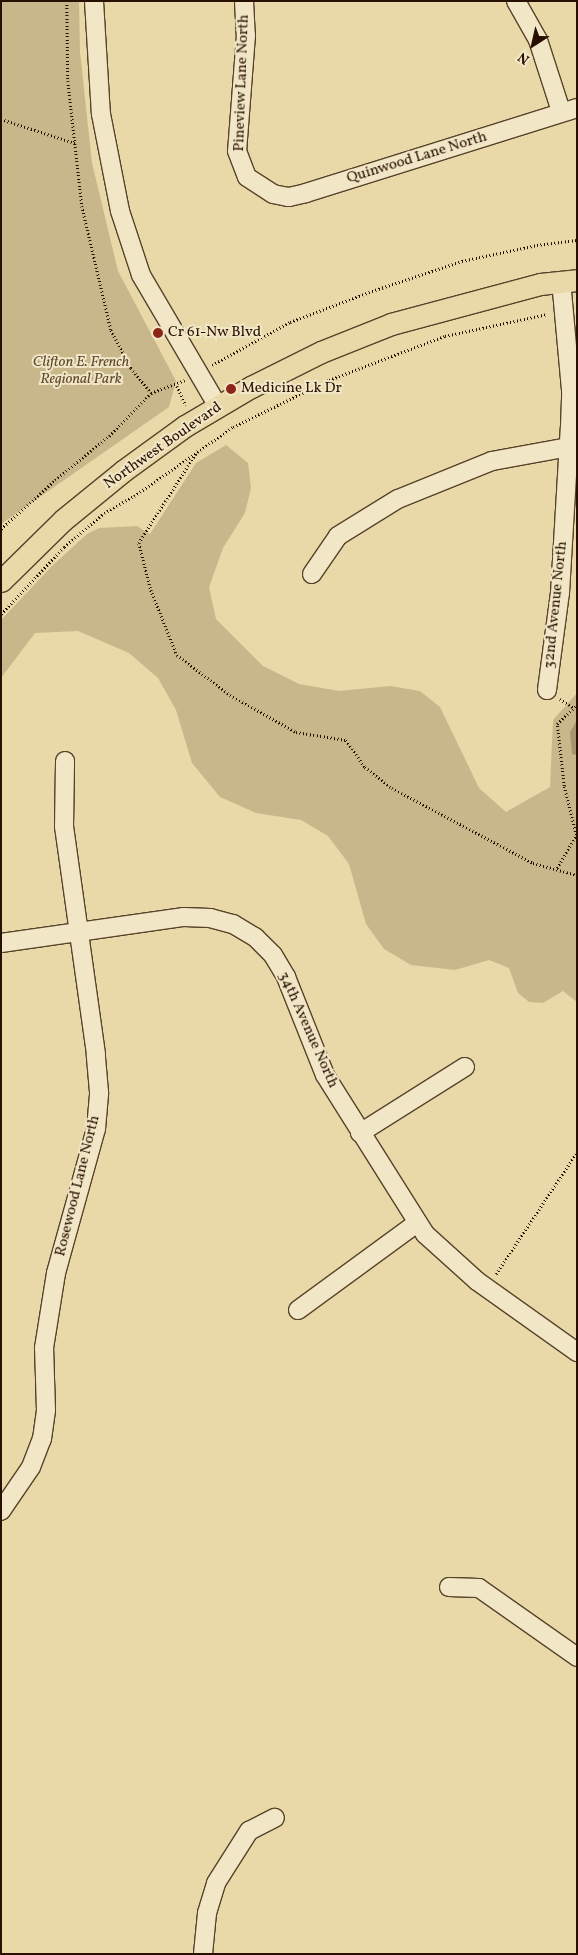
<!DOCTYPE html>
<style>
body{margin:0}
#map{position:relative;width:578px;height:1955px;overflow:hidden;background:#e9d9a8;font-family:Vollkorn,serif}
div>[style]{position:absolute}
.green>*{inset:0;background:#c8b78b}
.water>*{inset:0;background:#a7956f}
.path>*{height:2.5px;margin-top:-1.25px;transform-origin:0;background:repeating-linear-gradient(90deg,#281000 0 1px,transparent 0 3.5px)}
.roads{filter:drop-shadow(1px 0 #58422a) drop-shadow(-1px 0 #58422a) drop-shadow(0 1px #58422a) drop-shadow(0 -1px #58422a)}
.minor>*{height:18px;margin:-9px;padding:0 9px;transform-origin:9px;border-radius:9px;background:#f1e6c6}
.major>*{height:21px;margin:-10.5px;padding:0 10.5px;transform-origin:10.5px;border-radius:10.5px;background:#e9d9a8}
.dots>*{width:14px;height:14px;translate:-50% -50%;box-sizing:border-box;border:2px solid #f1e6c6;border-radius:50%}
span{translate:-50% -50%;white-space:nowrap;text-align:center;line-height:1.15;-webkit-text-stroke:4px #f1e6c6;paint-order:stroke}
.street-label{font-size:15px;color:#281000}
.poi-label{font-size:15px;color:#281000}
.left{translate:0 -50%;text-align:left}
.park-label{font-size:15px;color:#604a31;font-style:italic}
.frame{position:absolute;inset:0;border:2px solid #281000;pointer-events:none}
.north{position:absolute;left:508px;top:20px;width:50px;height:50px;-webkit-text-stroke:4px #f1e6c6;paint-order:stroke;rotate:215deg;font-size:14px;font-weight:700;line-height:20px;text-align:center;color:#281000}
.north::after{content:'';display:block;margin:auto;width:18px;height:22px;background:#281000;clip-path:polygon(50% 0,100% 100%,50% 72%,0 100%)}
</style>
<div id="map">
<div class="green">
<div style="clip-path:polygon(1px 1px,79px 1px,80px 52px,92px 163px,118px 271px,176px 381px,169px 407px,1px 524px)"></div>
<div style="clip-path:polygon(226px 445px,248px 463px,251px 488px,245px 513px,223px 548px,209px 587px,216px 619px,263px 666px,299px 684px,339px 691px,390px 686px,420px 691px,440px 707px,479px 788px,506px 812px,550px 787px,553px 720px,577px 693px,577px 1002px,563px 991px,543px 1003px,529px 1002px,518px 993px,509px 968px,489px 960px,455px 970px,411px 965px,384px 949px,366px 924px,349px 864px,328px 836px,301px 820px,256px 813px,220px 797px,192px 763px,176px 710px,158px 678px,129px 653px,78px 631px,35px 633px,1px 678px,1px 620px,52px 566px,87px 534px,99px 528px,137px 526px,150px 534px,196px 463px)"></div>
</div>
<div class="water">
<div style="clip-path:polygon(577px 720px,577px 755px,572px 754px,570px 732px)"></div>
</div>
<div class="path">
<div style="left:67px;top:1px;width:80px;rotate:89.3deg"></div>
<div style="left:68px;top:81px;width:126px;rotate:83.6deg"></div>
<div style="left:82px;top:206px;width:127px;rotate:76.8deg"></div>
<div style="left:111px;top:330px;width:43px;rotate:62.2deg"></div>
<div style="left:131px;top:368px;width:32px;rotate:51deg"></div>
<div style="left:1px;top:119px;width:78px;rotate:18deg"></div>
<div style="left:212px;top:365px;width:89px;rotate:-28.9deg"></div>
<div style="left:290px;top:322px;width:88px;rotate:-20.7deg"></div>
<div style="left:372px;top:291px;width:95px;rotate:-18.4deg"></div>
<div style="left:462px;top:261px;width:77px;rotate:-12deg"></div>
<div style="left:537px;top:245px;width:40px;rotate:-7.1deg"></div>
<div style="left:177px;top:386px;width:21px;rotate:65deg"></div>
<div style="left:198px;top:451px;width:109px;rotate:122.7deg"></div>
<div style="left:139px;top:543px;width:49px;rotate:75.7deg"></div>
<div style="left:151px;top:590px;width:70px;rotate:68.2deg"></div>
<div style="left:177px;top:655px;width:66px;rotate:37deg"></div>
<div style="left:230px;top:695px;width:76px;rotate:29.3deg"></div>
<div style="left:296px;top:732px;width:51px;rotate:9.1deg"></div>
<div style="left:346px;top:740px;width:33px;rotate:55deg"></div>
<div style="left:365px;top:767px;width:34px;rotate:38deg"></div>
<div style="left:392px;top:788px;width:160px;rotate:28deg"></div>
<div style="left:533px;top:863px;width:46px;rotate:15.3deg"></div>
<div style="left:1px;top:529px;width:73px;rotate:-42.2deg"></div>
<div style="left:55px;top:480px;width:70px;rotate:-39.2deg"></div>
<div style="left:109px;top:436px;width:60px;rotate:-45.7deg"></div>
<div style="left:151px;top:393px;width:36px;rotate:-21deg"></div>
<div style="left:1px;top:614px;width:92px;rotate:-46.8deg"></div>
<div style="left:64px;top:547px;width:52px;rotate:-40.4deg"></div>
<div style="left:104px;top:513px;width:34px;rotate:-30deg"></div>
<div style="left:134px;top:496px;width:121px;rotate:-34.9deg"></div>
<div style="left:233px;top:427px;width:107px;rotate:-26.1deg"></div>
<div style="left:329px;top:380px;width:124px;rotate:-20.8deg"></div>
<div style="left:445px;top:336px;width:105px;rotate:-12.1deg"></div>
<div style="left:560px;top:699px;width:17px;rotate:31deg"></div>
<div style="left:557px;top:868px;width:38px;rotate:-60deg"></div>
<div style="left:576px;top:835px;width:50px;rotate:-103.8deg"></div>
<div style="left:564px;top:786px;width:62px;rotate:-96.4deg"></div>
<div style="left:557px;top:724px;width:28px;rotate:-44deg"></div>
<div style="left:496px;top:1274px;width:146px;rotate:-56.4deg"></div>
</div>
<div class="roads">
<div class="minor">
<div style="left:94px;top:1px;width:113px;rotate:86.5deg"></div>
<div style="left:101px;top:114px;width:99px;rotate:78.9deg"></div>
<div style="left:120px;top:211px;width:67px;rotate:71.8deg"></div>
<div style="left:141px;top:275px;width:152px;rotate:59.6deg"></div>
<div style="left:244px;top:1px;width:34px;rotate:87deg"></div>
<div style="left:246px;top:35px;width:116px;rotate:94.4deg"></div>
<div style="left:237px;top:151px;width:28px;rotate:69deg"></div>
<div style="left:247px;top:177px;width:31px;rotate:33deg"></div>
<div style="left:273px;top:194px;width:16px;rotate:11deg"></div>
<div style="left:289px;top:197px;width:17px;rotate:-13deg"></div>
<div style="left:306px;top:193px;width:284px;rotate:-17.4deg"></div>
<div style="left:516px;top:1px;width:45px;rotate:60.6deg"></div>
<div style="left:538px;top:40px;width:75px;rotate:72.1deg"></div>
<div style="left:312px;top:574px;width:46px;rotate:-55.6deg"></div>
<div style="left:338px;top:536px;width:70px;rotate:-31.7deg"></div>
<div style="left:398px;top:499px;width:101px;rotate:-22deg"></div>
<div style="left:492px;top:461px;width:78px;rotate:-10.3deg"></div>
<div style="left:547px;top:690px;width:98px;rotate:-82.4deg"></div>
<div style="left:560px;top:593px;width:166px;rotate:-86.6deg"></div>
<div style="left:570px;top:427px;width:37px;rotate:-88deg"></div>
<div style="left:571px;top:390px;width:109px;rotate:-95.2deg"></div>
<div style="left:1px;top:943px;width:185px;rotate:-8.1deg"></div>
<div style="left:184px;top:917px;width:26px;rotate:2deg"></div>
<div style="left:210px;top:918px;width:24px;rotate:15deg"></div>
<div style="left:233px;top:924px;width:26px;rotate:31deg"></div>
<div style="left:255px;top:937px;width:25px;rotate:45deg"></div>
<div style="left:273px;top:955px;width:26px;rotate:59deg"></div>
<div style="left:286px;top:977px;width:105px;rotate:68.3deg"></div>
<div style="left:325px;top:1075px;width:188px;rotate:57.8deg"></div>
<div style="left:425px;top:1234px;width:70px;rotate:42.1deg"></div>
<div style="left:477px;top:1281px;width:123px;rotate:35.4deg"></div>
<div style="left:360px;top:1133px;width:124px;rotate:-32.2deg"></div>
<div style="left:298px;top:1310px;width:147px;rotate:-36.2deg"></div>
<div style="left:1px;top:1511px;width:53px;rotate:-55.7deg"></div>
<div style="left:31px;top:1467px;width:30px;rotate:-69deg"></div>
<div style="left:42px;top:1439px;width:29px;rotate:-82deg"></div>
<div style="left:46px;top:1410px;width:62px;rotate:-91.8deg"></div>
<div style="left:44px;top:1348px;width:76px;rotate:-80.9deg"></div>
<div style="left:56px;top:1273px;width:149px;rotate:-74.5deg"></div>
<div style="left:96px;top:1129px;width:37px;rotate:-85deg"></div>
<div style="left:99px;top:1092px;width:38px;rotate:-95deg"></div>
<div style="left:96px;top:1054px;width:229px;rotate:-98deg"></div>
<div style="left:64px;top:827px;width:66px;rotate:-89.1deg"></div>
<div style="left:449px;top:1587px;width:30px;rotate:2deg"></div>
<div style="left:479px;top:1588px;width:120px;rotate:35.1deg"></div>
<div style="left:203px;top:1954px;width:41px;rotate:-84.4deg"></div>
<div style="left:207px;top:1913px;width:31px;rotate:-73deg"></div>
<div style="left:216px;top:1883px;width:62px;rotate:-57.6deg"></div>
<div style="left:249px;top:1831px;width:29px;rotate:-27deg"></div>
</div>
<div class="major">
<div style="left:1px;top:581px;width:87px;rotate:-44.5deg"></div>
<div style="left:63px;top:520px;width:77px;rotate:-39.2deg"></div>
<div style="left:123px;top:471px;width:77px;rotate:-36deg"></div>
<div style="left:185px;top:426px;width:77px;rotate:-30.6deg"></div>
<div style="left:251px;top:387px;width:78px;rotate:-26.6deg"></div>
<div style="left:321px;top:352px;width:75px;rotate:-21.8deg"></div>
<div style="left:391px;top:324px;width:154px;rotate:-15deg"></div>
<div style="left:540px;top:284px;width:37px;rotate:-6deg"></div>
</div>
</div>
<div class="dots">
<div style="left:158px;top:333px;background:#8f2418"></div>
<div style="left:231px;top:389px;background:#8f2418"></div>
</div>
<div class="street-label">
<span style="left:242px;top:83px;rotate:-88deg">Pineview Lane North</span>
<span style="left:417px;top:158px;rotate:-17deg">Quinwood Lane North</span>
<span style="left:163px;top:446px;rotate:-35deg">Northwest Boulevard</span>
<span style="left:556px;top:605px;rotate:-84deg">32nd Avenue North</span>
<span style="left:308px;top:1030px;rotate:66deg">34th Avenue North</span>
<span style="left:78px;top:1186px;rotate:-76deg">Rosewood Lane North</span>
</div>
<div class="poi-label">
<span class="left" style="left:168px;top:333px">Cr 61-Nw Blvd</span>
<span class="left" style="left:241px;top:389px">Medicine Lk Dr</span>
</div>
<div class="park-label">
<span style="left:81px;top:371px">Clifton E. French<br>Regional Park</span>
</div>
<div class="frame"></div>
<div class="north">N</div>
</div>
